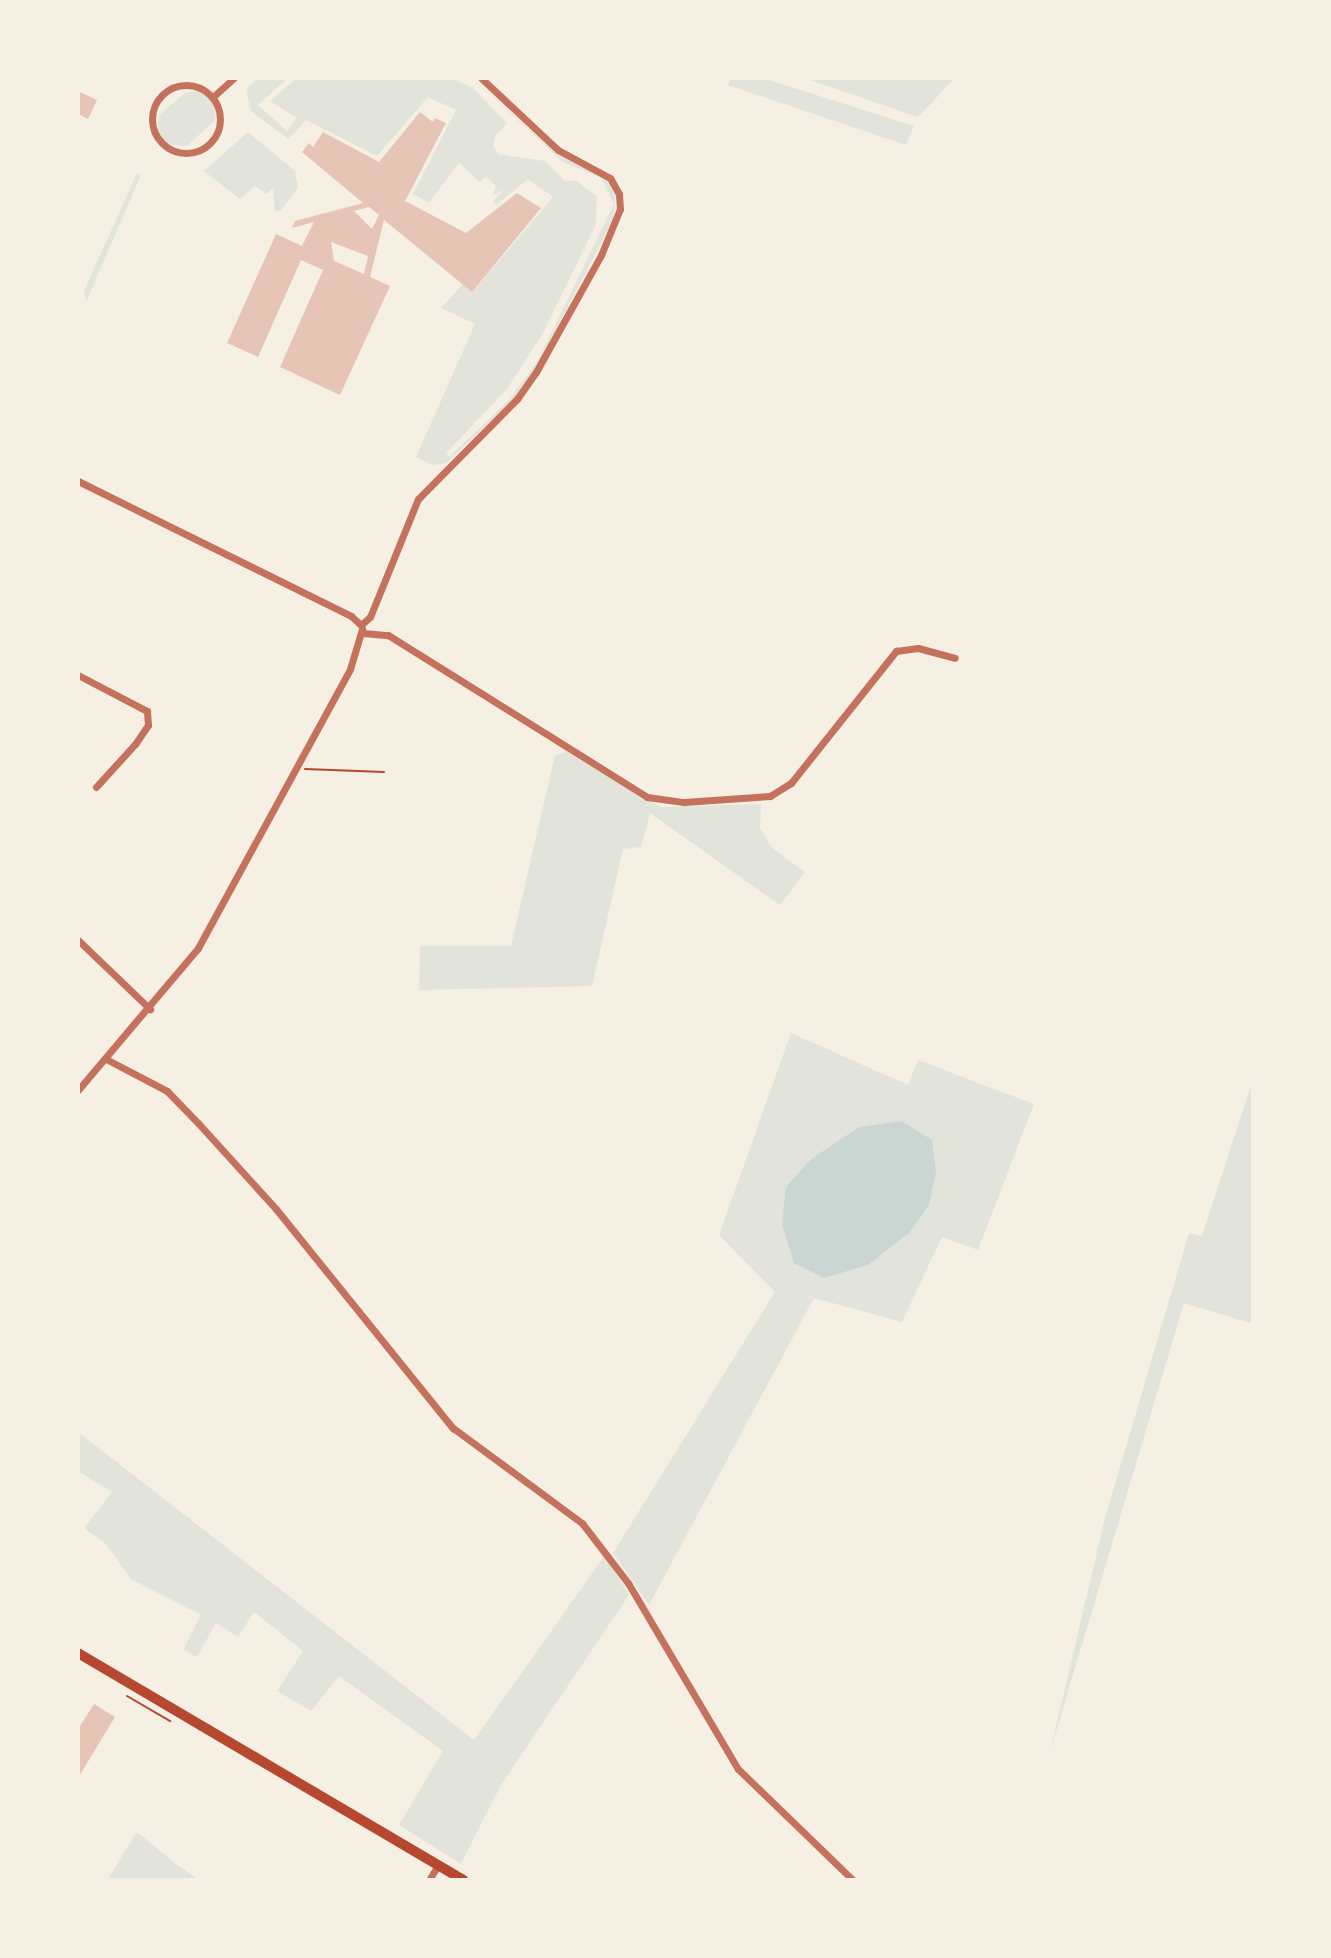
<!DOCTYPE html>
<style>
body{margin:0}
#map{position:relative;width:1331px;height:1958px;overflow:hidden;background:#f6efe4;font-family:"DM Sans",sans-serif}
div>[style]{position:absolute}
.green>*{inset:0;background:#e2e4dc}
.water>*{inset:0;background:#c9d6d2}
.building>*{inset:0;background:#e6c5b7}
.path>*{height:2px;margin:-1px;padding:0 1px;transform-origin:1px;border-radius:1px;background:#b5482f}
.minor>*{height:7px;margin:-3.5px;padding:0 3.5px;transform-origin:3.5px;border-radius:3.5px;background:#c5725c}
.minor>.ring{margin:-3.5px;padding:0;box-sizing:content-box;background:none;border:7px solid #c5725c;border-radius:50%}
.secondary>*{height:10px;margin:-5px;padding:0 5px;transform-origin:5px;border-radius:5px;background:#b5482f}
span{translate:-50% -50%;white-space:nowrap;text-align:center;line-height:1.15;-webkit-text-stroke:7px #f6efe4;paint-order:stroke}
.frame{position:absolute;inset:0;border:80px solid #f6efe4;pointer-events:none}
</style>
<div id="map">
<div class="green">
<div style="clip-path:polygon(257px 78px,288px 78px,258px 105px,287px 131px,297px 118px,270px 101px,297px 78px,452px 78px,473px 88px,507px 123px,495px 136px,493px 146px,498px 154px,545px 161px,565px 181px,577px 181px,597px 197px,596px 224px,543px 333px,507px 389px,446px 453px,449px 457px,508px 401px,537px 362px,614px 204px,601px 178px,563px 162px,472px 78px,557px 154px,607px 179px,615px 190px,614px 218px,537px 367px,516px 397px,446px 463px,433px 465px,416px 457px,475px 324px,441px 308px,463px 284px,473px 291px,553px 197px,528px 179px,496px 205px,493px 201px,504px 190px,493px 195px,496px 186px,486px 176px,480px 182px,459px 163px,429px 203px,413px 194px,456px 110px,428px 97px,377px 156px,306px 120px,288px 139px,251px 111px,246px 90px)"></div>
<div style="clip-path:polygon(731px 78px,763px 78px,914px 126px,906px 145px,728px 85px)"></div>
<div style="clip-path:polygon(804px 78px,955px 78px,918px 117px)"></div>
<div style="clip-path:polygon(199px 90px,214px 100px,215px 120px,187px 146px,165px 144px,157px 129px,159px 115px,185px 93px)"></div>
<div style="clip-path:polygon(248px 132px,295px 171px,298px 188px,281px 210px,275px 212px,273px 188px,266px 194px,255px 186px,240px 199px,204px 171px)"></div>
<div style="clip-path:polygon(137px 173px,141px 175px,86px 302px,84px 291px)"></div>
<div style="clip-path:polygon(567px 752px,661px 807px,761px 804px,760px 828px,771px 847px,805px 872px,780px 905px,650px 813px,641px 847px,623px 849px,592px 986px,419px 990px,420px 946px,511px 946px,555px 755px)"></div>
<div style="clip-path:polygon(791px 1033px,908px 1085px,918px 1060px,1034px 1104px,978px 1250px,942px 1237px,902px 1322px,814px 1298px,649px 1605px,613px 1553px,775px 1292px,719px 1235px)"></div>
<div style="clip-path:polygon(1253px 1079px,1253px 1324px,1184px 1303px,1050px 1752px,1105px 1518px,1189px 1233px,1202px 1236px)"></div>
<div style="clip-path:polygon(78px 1432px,474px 1740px,605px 1555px,629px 1595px,501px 1785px,461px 1864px,399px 1825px,443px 1751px,339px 1676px,311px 1711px,277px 1691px,303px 1651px,254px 1612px,238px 1637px,216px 1623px,197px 1657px,183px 1650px,201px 1615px,131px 1579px,105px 1543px,84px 1528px,112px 1492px,78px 1471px)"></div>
<div style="clip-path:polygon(137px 1832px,176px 1864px,199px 1880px,107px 1880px)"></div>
</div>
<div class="water">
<div style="clip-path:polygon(902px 1121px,932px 1140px,936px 1172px,929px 1205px,910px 1232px,868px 1265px,824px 1278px,794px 1263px,782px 1224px,786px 1187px,810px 1160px,859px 1127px)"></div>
</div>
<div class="building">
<div style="clip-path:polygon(78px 91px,97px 100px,88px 119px,78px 114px)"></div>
<div style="clip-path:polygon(evenodd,420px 112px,433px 122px,435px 118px,446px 123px,405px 201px,466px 233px,517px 193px,541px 208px,472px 292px,384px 220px,370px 277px,390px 286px,340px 395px,280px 367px,323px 270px,301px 260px,258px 357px,227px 343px,276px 234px,302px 246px,314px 222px,292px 228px,295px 221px,363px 203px,302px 152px,309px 143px,313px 147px,323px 132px,379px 162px,420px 112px,369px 207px,379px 215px,372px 229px,354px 211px,369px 207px,420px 112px,331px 242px,368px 256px,364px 274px,334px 261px,331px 242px)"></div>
<div style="clip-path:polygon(94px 1704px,115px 1717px,78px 1778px,78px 1729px)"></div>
</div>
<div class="path">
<div style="left:305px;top:769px;width:79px;rotate:2.2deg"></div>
<div style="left:127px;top:1696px;width:50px;rotate:30.2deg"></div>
</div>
<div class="minor">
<div class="ring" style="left:152px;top:85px;width:61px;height:61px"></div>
<div style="left:215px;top:95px;width:25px;rotate:-42deg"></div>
<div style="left:78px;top:481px;width:305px;rotate:26.3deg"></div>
<div style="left:351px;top:616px;width:13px;rotate:42deg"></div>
<div style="left:361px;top:625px;width:12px;rotate:-42deg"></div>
<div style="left:370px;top:617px;width:127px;rotate:-67.9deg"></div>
<div style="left:418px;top:499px;width:141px;rotate:-45.3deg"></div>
<div style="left:517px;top:399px;width:33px;rotate:-55deg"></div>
<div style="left:536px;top:372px;width:134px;rotate:-60.9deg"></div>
<div style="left:601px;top:255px;width:50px;rotate:-67.6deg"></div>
<div style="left:620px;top:209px;width:15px;rotate:-94deg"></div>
<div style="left:619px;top:194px;width:18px;rotate:-119deg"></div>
<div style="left:610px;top:178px;width:59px;rotate:-151.7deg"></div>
<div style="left:558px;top:150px;width:105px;rotate:-136.9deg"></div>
<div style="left:363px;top:633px;width:25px;rotate:5deg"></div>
<div style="left:388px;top:635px;width:305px;rotate:32deg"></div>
<div style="left:647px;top:797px;width:37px;rotate:8deg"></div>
<div style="left:684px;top:802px;width:86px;rotate:-4deg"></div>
<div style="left:770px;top:796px;width:25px;rotate:-32deg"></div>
<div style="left:791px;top:783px;width:169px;rotate:-51.5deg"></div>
<div style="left:896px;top:651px;width:22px;rotate:-8deg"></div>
<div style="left:918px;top:648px;width:38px;rotate:15deg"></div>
<div style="left:78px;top:675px;width:78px;rotate:27.6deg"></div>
<div style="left:147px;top:711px;width:14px;rotate:86deg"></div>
<div style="left:148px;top:725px;width:23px;rotate:124deg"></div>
<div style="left:135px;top:744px;width:58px;rotate:132.2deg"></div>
<div style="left:78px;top:940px;width:100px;rotate:43.8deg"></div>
<div style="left:108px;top:1060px;width:67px;rotate:27.7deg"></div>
<div style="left:167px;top:1091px;width:45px;rotate:45.9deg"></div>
<div style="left:198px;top:1123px;width:116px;rotate:47.8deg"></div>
<div style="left:276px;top:1209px;width:282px;rotate:51.1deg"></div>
<div style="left:453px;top:1428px;width:160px;rotate:36.4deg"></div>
<div style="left:582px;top:1523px;width:76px;rotate:52.5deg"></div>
<div style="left:628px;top:1583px;width:216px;rotate:59.4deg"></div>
<div style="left:738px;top:1769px;width:160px;rotate:44deg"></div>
<div style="left:78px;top:1090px;width:186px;rotate:-49.8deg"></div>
<div style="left:198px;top:948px;width:318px;rotate:-61.4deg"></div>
<div style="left:350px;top:669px;width:42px;rotate:-73.3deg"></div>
<div style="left:429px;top:1880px;width:17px;rotate:-59deg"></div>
</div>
<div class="secondary">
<div style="left:78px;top:1653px;width:447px;rotate:30.5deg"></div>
</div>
<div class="frame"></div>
</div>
